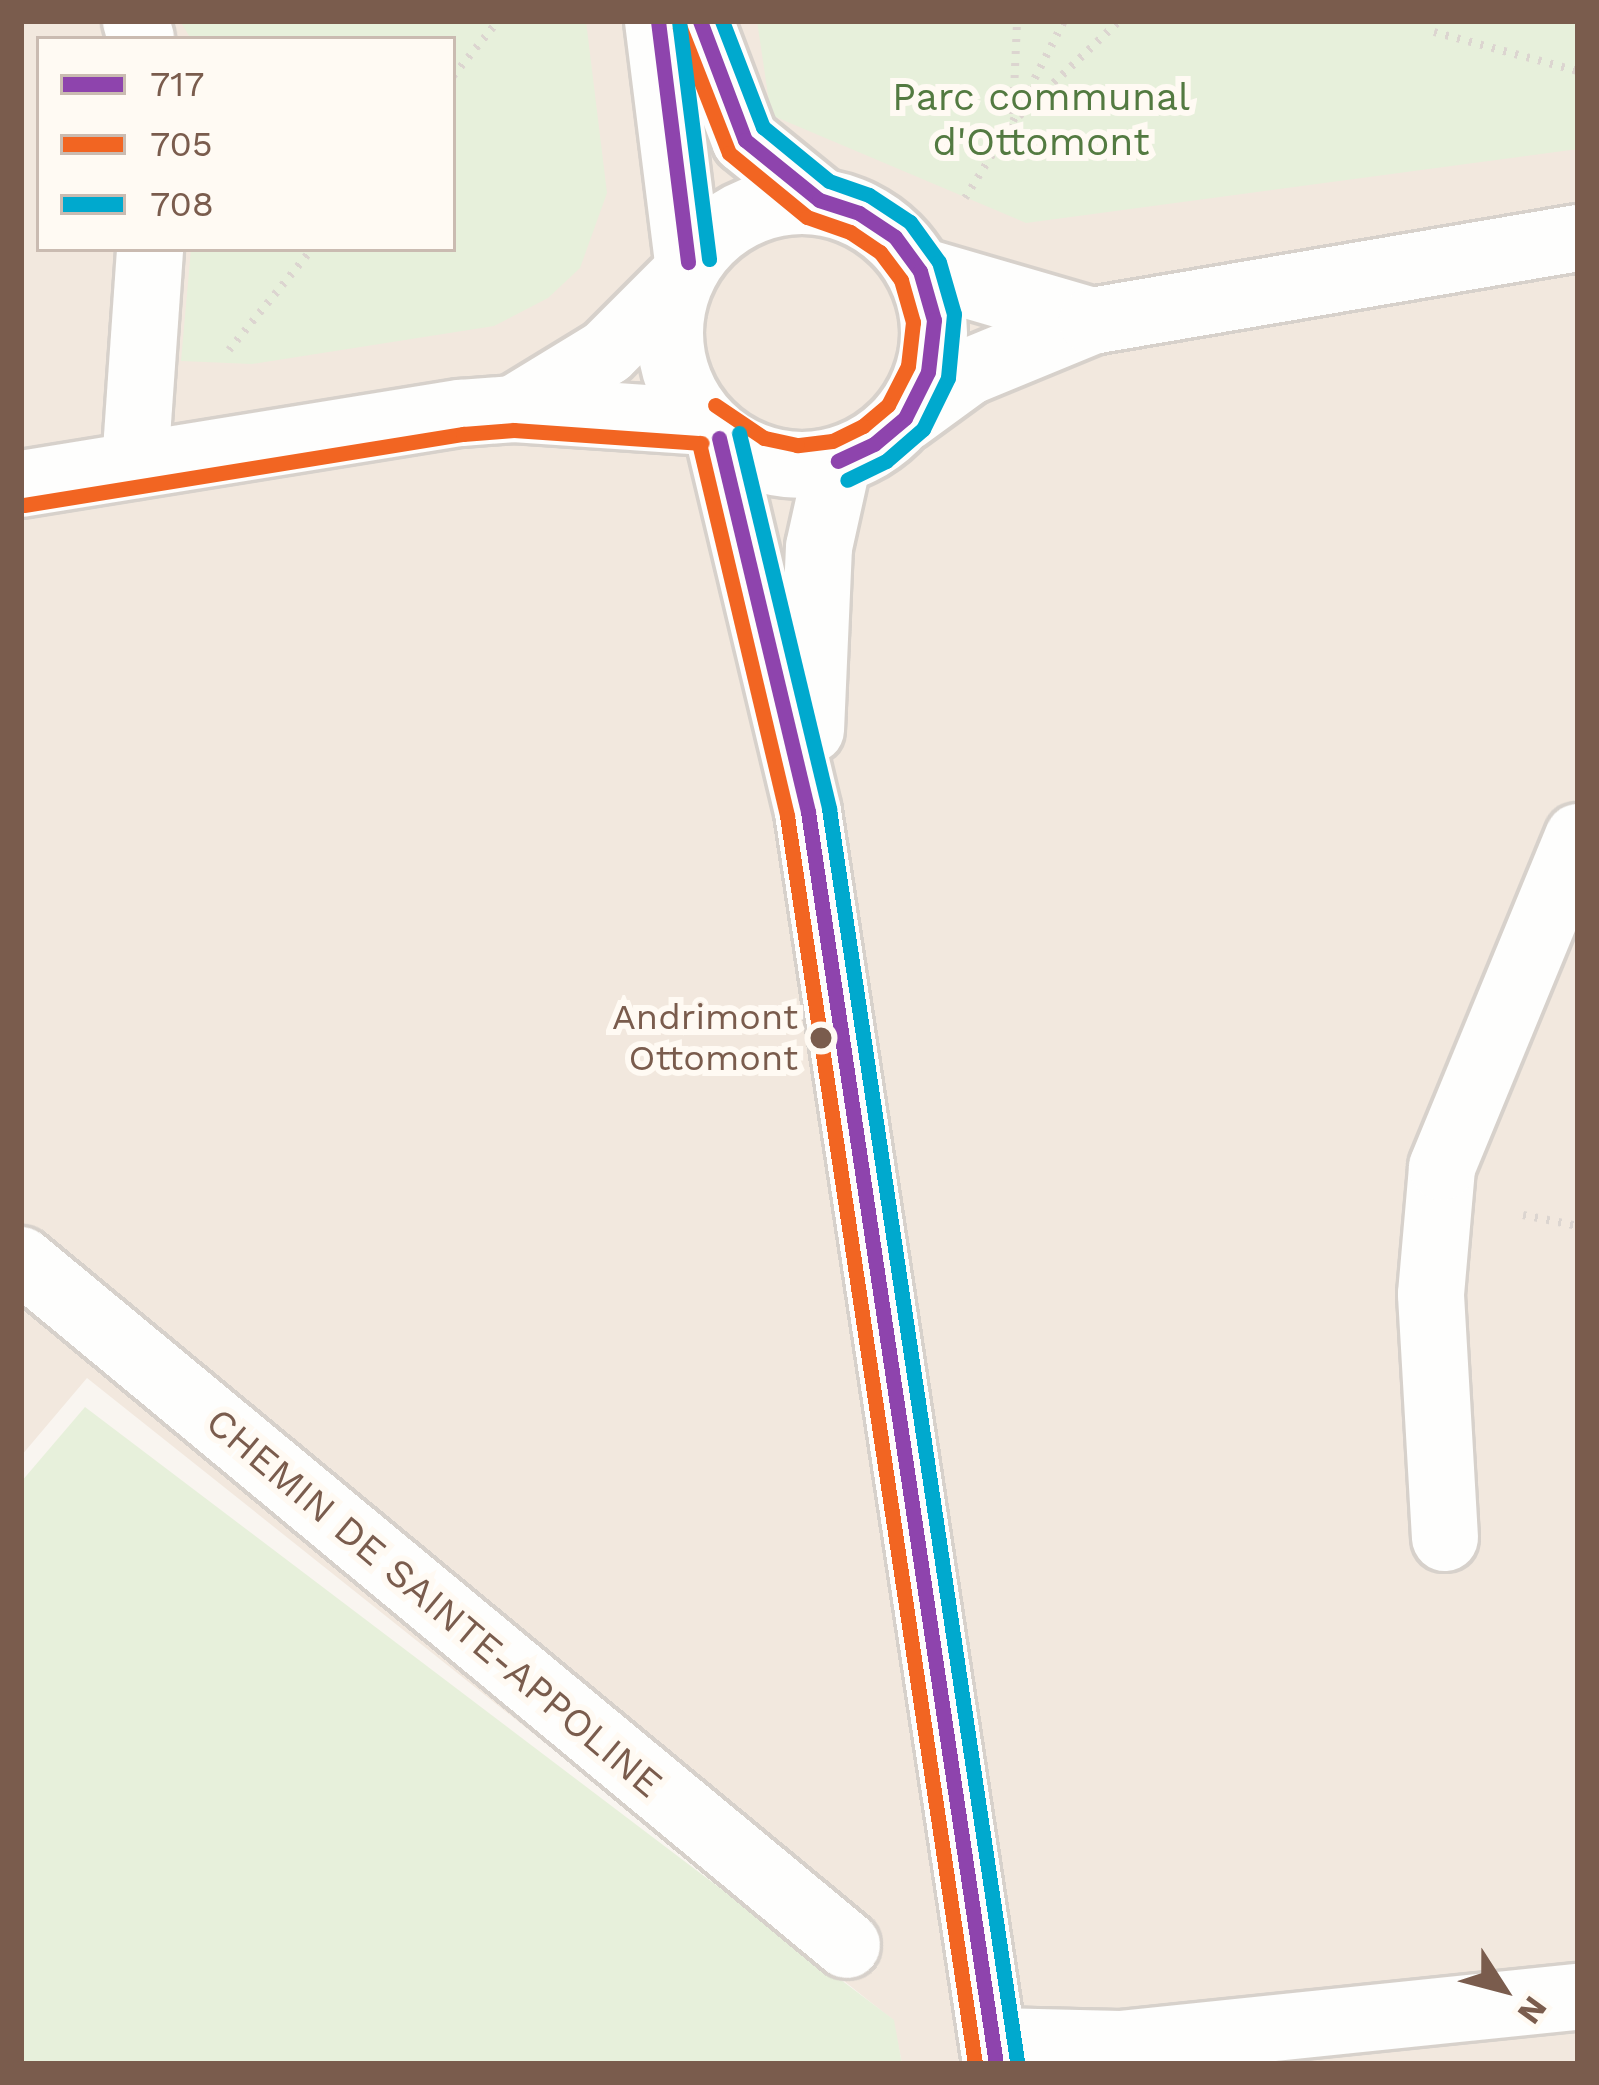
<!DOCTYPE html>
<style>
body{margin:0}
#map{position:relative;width:1599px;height:2085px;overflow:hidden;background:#f9f5f0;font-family:"Work Sans",sans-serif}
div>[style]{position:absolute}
.residential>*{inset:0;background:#f2e8de}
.green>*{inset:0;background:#e7f0db}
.path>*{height:8px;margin-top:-4px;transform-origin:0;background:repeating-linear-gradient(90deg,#dcd5d0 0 3px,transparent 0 12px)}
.roads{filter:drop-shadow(3px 0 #d7d1cb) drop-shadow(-3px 0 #d7d1cb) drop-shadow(0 3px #d7d1cb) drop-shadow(0 -3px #d7d1cb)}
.minor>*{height:66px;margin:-33px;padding:0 33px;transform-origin:33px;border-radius:33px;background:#fefefd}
.minor>.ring{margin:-33px;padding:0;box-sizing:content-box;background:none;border:66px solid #fefefd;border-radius:50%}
.bus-1>*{height:15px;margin:-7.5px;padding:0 7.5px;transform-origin:7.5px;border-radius:7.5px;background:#8e44ad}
.bus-2>*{height:15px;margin:-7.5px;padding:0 7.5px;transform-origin:7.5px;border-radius:7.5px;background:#f26522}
.bus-3>*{height:15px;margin:-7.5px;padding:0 7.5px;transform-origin:7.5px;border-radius:7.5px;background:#00a9ce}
.dots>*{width:33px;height:33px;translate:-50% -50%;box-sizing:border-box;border:6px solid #fffaf3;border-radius:50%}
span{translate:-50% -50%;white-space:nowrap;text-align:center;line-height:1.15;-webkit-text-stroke:12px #fffaf3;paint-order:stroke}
.bus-label{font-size:36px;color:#7a5c4d}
.right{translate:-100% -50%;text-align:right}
.park-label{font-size:39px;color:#537a41}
.street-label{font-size:39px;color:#7a5c4d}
.frame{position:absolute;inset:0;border:24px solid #7a5c4d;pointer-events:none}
.legend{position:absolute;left:36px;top:36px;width:420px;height:216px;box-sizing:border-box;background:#fffaf3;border:3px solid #cabbb1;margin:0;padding:15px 21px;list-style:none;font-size:36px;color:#7a5c4d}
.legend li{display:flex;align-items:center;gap:24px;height:60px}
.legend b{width:60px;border:3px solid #cabbb1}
.north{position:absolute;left:1443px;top:1929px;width:120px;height:120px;-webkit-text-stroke:9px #fffaf3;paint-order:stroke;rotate:126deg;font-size:33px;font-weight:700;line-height:48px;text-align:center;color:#7a5c4d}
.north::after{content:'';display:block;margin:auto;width:42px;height:54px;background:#7a5c4d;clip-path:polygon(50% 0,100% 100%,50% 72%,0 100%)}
</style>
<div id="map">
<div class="residential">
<div style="clip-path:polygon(evenodd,21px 21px,1578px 21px,1578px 2064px,902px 2064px,893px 2020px,87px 1378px,21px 1456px,21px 21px,39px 39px,453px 39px,453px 249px,39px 249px,39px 39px)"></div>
</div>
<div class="green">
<div style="clip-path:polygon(180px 21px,586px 21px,607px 193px,580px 268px,548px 298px,494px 326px,252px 364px,181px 361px,191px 249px,453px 249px,453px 39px,191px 39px)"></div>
<div style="clip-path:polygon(757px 21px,1578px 21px,1578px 149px,1026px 223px,771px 115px)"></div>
<div style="clip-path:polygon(85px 1407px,894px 2020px,902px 2064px,21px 2064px,21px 1482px)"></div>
</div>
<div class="path">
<div style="left:1435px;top:21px;width:11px;rotate:95deg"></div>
<div style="left:1434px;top:32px;width:149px;rotate:15.2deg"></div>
<div style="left:453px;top:76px;width:71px;rotate:-50.7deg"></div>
<div style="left:1013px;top:114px;width:93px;rotate:-87.5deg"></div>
<div style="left:1019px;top:116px;width:138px;rotate:-43.5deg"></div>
<div style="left:965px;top:198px;width:91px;rotate:-58.1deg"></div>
<div style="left:1013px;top:121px;width:112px;rotate:-63deg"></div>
<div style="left:229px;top:350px;width:131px;rotate:-50.6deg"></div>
<div style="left:1523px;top:1215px;width:56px;rotate:11.3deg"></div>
</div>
<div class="roads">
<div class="minor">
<div style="left:136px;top:21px;width:19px;rotate:74deg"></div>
<div style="left:658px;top:21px;width:243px;rotate:82.9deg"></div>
<div style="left:700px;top:21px;width:127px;rotate:69.3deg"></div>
<div style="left:745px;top:140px;width:95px;rotate:39deg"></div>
<div class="ring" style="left:670px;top:201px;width:198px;height:198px"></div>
<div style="left:920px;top:271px;width:179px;rotate:16.2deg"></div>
<div style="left:514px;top:409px;width:109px;rotate:-31.5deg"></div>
<div style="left:607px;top:352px;width:105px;rotate:-45deg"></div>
<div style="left:905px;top:418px;width:78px;rotate:-36.1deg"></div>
<div style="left:968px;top:372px;width:134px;rotate:-22.4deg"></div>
<div style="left:1092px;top:321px;width:493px;rotate:-9.7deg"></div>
<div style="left:719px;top:438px;width:384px;rotate:76.6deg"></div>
<div style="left:808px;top:812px;width:1266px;rotate:81.46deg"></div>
<div style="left:135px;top:465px;width:217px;rotate:-86deg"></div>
<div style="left:21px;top:484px;width:446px;rotate:-9.2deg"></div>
<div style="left:461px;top:413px;width:53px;rotate:-4.3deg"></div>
<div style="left:514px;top:409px;width:189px;rotate:3.9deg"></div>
<div style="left:811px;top:730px;width:183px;rotate:-87.5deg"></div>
<div style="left:819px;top:547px;width:88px;rotate:-77.5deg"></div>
<div style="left:21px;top:1260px;width:1073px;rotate:39.67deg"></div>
<div style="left:1445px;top:1538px;width:244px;rotate:-93.3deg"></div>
<div style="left:1431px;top:1294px;width:127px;rotate:-85deg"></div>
<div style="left:1442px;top:1167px;width:357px;rotate:-67.6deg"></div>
<div style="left:996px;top:2041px;width:124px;rotate:1.4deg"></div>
<div style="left:1120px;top:2044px;width:460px;rotate:-5.9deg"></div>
</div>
</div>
<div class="bus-1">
<div style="left:658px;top:21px;width:243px;rotate:82.9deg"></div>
<div style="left:700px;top:21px;width:127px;rotate:69.3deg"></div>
<div style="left:745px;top:140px;width:95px;rotate:39deg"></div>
<div style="left:819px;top:200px;width:42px;rotate:18deg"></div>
<div style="left:859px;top:213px;width:43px;rotate:33.7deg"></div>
<div style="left:895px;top:237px;width:42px;rotate:53.7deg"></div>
<div style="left:920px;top:271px;width:51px;rotate:74.1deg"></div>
<div style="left:934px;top:320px;width:52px;rotate:96.6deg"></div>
<div style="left:928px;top:372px;width:51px;rotate:116.6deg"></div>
<div style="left:905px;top:418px;width:40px;rotate:140deg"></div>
<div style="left:874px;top:444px;width:40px;rotate:155deg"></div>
<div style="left:719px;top:438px;width:384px;rotate:76.6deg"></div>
<div style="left:808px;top:812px;width:1266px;rotate:81.46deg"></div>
</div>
<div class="bus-2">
<div style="left:680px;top:28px;width:134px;rotate:68.6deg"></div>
<div style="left:729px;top:153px;width:101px;rotate:39.4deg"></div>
<div style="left:807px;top:217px;width:46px;rotate:19.2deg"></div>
<div style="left:850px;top:232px;width:36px;rotate:34deg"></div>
<div style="left:880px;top:252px;width:35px;rotate:53deg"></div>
<div style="left:901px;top:280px;width:44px;rotate:74.1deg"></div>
<div style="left:913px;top:322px;width:44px;rotate:96.5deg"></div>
<div style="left:908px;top:366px;width:44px;rotate:117.1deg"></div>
<div style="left:888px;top:405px;width:33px;rotate:140deg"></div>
<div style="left:863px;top:426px;width:34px;rotate:154deg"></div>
<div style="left:832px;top:441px;width:35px;rotate:173deg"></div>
<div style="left:797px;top:445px;width:34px;rotate:-168deg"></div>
<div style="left:764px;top:438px;width:59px;rotate:-146deg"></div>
<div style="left:699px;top:443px;width:383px;rotate:76.7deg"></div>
<div style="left:787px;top:816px;width:1262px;rotate:81.43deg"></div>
<div style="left:24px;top:505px;width:445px;rotate:-9.2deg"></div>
<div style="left:463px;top:434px;width:51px;rotate:-4.5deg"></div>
<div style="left:514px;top:430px;width:188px;rotate:4deg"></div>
</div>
<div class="bus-3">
<div style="left:679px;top:21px;width:240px;rotate:82.8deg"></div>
<div style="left:722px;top:21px;width:114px;rotate:68.9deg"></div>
<div style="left:763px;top:127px;width:85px;rotate:39.3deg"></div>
<div style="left:829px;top:181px;width:42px;rotate:19.3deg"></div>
<div style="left:869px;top:195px;width:49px;rotate:33.4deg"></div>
<div style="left:910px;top:222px;width:49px;rotate:54.1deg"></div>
<div style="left:939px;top:262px;width:54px;rotate:73.9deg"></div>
<div style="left:954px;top:314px;width:64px;rotate:95.4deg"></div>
<div style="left:948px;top:378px;width:57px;rotate:116.1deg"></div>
<div style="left:923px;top:429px;width:49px;rotate:139.1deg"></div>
<div style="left:886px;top:461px;width:43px;rotate:154deg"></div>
<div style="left:739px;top:433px;width:387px;rotate:76.5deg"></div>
<div style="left:829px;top:809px;width:1266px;rotate:81.46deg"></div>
</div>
<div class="dots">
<div style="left:821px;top:1038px;background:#7a5c4d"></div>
</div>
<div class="bus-label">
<span class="right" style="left:798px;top:1038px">Andrimont<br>Ottomont</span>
</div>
<div class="park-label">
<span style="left:1041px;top:120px">Parc communal<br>d'Ottomont</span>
</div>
<div class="street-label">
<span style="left:434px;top:1603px;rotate:40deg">CHEMIN DE SAINTE-APPOLINE</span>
</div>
<div class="frame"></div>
<ul class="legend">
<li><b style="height:15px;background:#8e44ad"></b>717</li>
<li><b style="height:15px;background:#f26522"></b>705</li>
<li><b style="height:15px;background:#00a9ce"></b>708</li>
</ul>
<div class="north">N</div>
</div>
